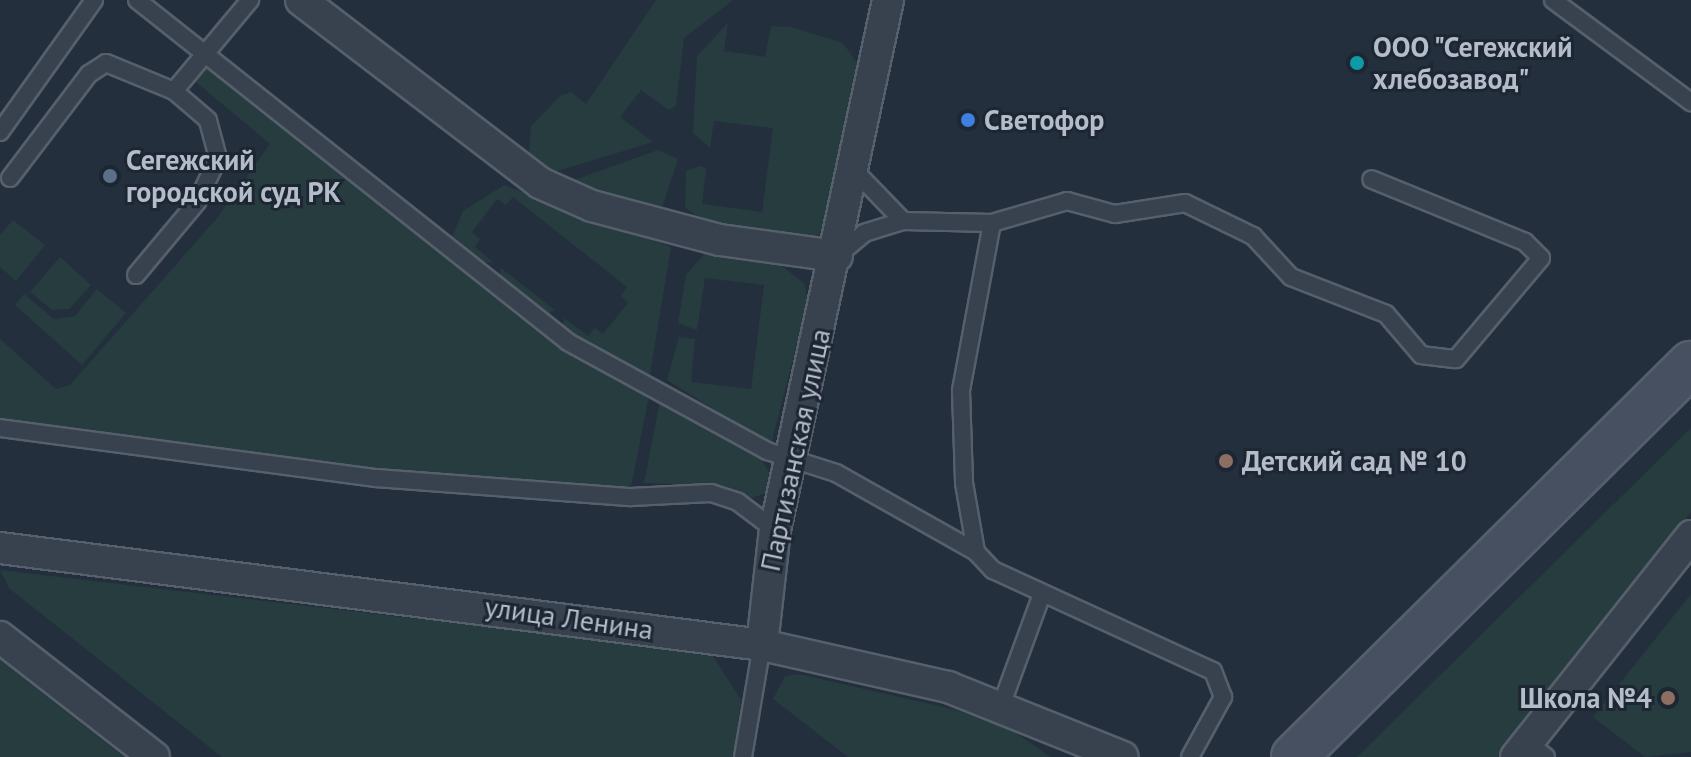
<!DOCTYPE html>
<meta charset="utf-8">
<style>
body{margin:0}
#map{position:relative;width:1691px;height:757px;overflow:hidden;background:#242f3e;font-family:"PT Sans",sans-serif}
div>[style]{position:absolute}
.green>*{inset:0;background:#263c3f}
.roads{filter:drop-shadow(2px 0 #565f6c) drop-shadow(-2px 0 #565f6c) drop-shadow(0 2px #565f6c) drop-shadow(0 -2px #565f6c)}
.lane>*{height:16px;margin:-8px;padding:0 8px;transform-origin:8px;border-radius:8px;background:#38414e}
.street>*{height:30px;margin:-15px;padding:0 15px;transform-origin:15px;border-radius:15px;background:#38414e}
.secondary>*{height:44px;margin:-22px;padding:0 22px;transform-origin:22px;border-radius:22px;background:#465061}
.dots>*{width:22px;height:22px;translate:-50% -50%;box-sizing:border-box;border:4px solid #1d2633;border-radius:50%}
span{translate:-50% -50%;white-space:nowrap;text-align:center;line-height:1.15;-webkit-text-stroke:6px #1d2633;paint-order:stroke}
.poi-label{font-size:28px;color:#b4bcc9;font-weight:700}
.left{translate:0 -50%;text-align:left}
.right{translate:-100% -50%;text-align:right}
.street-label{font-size:28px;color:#b4bcc9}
</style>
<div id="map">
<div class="green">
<div style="clip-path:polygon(656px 0,733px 0,684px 38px,676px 106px,669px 110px,641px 90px,620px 117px,653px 142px,551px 173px,529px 152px,531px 126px,560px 96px,571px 92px,586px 104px)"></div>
<div style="clip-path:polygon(728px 23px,724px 51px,765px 57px,771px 26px,791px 27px,843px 43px,857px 63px,829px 223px,811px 242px,708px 225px,685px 207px,686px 171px,699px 166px,706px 168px,702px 204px,762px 212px,773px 128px,714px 121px,710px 148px,693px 133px,697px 56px)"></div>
<div style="clip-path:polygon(207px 68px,519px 317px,649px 396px,631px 487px,375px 470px,0 419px,0 339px,56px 389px,70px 385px,218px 217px,270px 144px,195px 81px)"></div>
<div style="clip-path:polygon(658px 150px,678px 159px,661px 210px,563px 184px)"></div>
<div style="clip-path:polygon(504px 185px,671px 247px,650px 374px,622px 366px,562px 330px,564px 318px,588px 336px,595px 328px,603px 334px,628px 303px,621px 296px,627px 287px,513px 197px,506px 205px,497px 199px,472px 232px,480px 239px,475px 247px,494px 263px,476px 261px,451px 239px,463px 211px)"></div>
<div style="clip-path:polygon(13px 220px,45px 245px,16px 281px,0 267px,0 235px)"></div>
<div style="clip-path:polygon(708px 250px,778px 263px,804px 283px,808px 300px,771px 445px,667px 380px,679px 337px,695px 339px,691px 382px,751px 389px,764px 285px,705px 278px,697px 330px,678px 323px,686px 275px)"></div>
<div style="clip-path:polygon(60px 257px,91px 285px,69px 309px,52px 310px,30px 292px)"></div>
<div style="clip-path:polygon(501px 268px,555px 310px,546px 315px,499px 279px)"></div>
<div style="clip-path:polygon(97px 289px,126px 313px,82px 365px,15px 305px,24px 294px,54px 319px,75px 316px)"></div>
<div style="clip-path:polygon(660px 401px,756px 451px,769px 472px,766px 493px,751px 498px,712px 485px,644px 483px)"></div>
<div style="clip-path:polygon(1691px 428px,1691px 512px,1498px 757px,1357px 757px)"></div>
<div style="clip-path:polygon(0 570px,711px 653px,741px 700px,734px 757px,222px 757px,10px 589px)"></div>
<div style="clip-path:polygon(1691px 594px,1691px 752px,1645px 757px,1593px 717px)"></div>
<div style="clip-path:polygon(0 660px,124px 757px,0 757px)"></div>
<div style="clip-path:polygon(799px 674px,956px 710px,1013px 731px,1051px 757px,848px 757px,773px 699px,785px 676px)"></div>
</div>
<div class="roads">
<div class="lane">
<div style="left:137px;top:0;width:550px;rotate:38.43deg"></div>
<div style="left:568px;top:342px;width:227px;rotate:28.7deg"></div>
<div style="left:767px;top:451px;width:72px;rotate:17.7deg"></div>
<div style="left:836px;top:473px;width:161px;rotate:29.4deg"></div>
<div style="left:1553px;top:0;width:172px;rotate:36.5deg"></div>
<div style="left:0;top:132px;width:162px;rotate:-54.5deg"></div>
<div style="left:854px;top:170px;width:71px;rotate:46.1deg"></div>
<div style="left:10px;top:178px;width:131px;rotate:-52.8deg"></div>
<div style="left:89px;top:74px;width:20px;rotate:-33deg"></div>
<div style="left:106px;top:63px;width:74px;rotate:22.4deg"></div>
<div style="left:174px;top:91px;width:119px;rotate:-50.1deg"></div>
<div style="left:992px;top:223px;width:171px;rotate:100.5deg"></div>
<div style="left:961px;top:391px;width:92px;rotate:88.1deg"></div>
<div style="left:964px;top:483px;width:70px;rotate:80.1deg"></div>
<div style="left:976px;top:552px;width:25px;rotate:47deg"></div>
<div style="left:993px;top:570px;width:242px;rotate:24.7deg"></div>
<div style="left:1213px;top:671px;width:28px;rotate:69deg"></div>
<div style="left:1223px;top:697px;width:68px;rotate:118.8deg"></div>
<div style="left:837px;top:256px;width:35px;rotate:-40deg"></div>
<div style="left:864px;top:233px;width:41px;rotate:-17.1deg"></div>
<div style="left:903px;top:221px;width:89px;rotate:1.3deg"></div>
<div style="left:992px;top:223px;width:78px;rotate:-16.3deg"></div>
<div style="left:1067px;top:201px;width:50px;rotate:15.2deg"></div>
<div style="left:1115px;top:214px;width:71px;rotate:-8.9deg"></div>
<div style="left:1185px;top:203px;width:76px;rotate:25.9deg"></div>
<div style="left:1253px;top:236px;width:56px;rotate:47.2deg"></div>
<div style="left:1291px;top:277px;width:102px;rotate:21.3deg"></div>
<div style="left:1386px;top:314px;width:54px;rotate:49.5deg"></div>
<div style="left:1421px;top:355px;width:35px;rotate:7deg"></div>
<div style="left:1456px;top:359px;width:132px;rotate:-49.9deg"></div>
<div style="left:1541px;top:258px;width:23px;rotate:-135deg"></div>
<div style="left:1525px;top:242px;width:166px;rotate:-157.8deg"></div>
<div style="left:136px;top:275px;width:95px;rotate:-50.1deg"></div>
<div style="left:197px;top:202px;width:49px;rotate:-64.5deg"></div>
<div style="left:218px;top:158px;width:39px;rotate:-105deg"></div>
<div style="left:208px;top:120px;width:45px;rotate:-139.5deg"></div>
<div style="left:0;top:428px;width:379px;rotate:7.6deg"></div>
<div style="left:376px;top:478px;width:256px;rotate:4.3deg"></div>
<div style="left:631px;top:497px;width:80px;rotate:-2.9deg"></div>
<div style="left:711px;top:493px;width:28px;rotate:18deg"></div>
<div style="left:738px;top:502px;width:46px;rotate:37.1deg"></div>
<div style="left:1001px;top:706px;width:119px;rotate:-69.9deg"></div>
<div style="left:1527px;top:742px;width:24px;rotate:38deg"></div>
<div style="left:743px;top:757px;width:114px;rotate:-80.4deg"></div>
</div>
<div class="street">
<div style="left:301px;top:0;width:301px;rotate:37.4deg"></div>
<div style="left:540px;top:183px;width:57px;rotate:23.9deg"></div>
<div style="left:592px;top:206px;width:132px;rotate:14.9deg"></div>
<div style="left:720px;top:240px;width:118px;rotate:7.8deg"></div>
<div style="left:0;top:548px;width:768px;rotate:7.25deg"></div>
<div style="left:762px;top:645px;width:191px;rotate:12.7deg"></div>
<div style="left:948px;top:687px;width:188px;rotate:21.8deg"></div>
<div style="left:0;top:637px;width:195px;rotate:37.9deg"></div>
<div style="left:762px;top:645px;width:116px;rotate:-83.6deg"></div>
<div style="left:775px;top:530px;width:542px;rotate:-77.96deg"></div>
<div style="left:1516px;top:757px;width:282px;rotate:-51.6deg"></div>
</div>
<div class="secondary">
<div style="left:1294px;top:757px;width:559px;rotate:-44.71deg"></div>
</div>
</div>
<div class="dots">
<div style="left:1357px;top:63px;background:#0f9aa8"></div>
<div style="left:968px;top:120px;background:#3f7fe0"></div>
<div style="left:110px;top:176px;background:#5c6f8a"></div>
<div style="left:1226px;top:461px;background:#8d6e63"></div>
<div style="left:1668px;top:698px;background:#8d6e63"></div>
</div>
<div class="poi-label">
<span class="left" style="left:1373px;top:63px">ООО "Сегежский<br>хлебозавод"</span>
<span class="left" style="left:984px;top:120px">Светофор</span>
<span class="left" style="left:126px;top:176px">Сегежский<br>городской суд РК</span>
<span class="left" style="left:1242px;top:461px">Детский сад № 10</span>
<span class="right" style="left:1652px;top:698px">Школа №4</span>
</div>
<div class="street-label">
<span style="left:795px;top:450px;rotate:-78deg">Партизанская улица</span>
<span style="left:569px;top:618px;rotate:8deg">улица Ленина</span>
</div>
</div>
